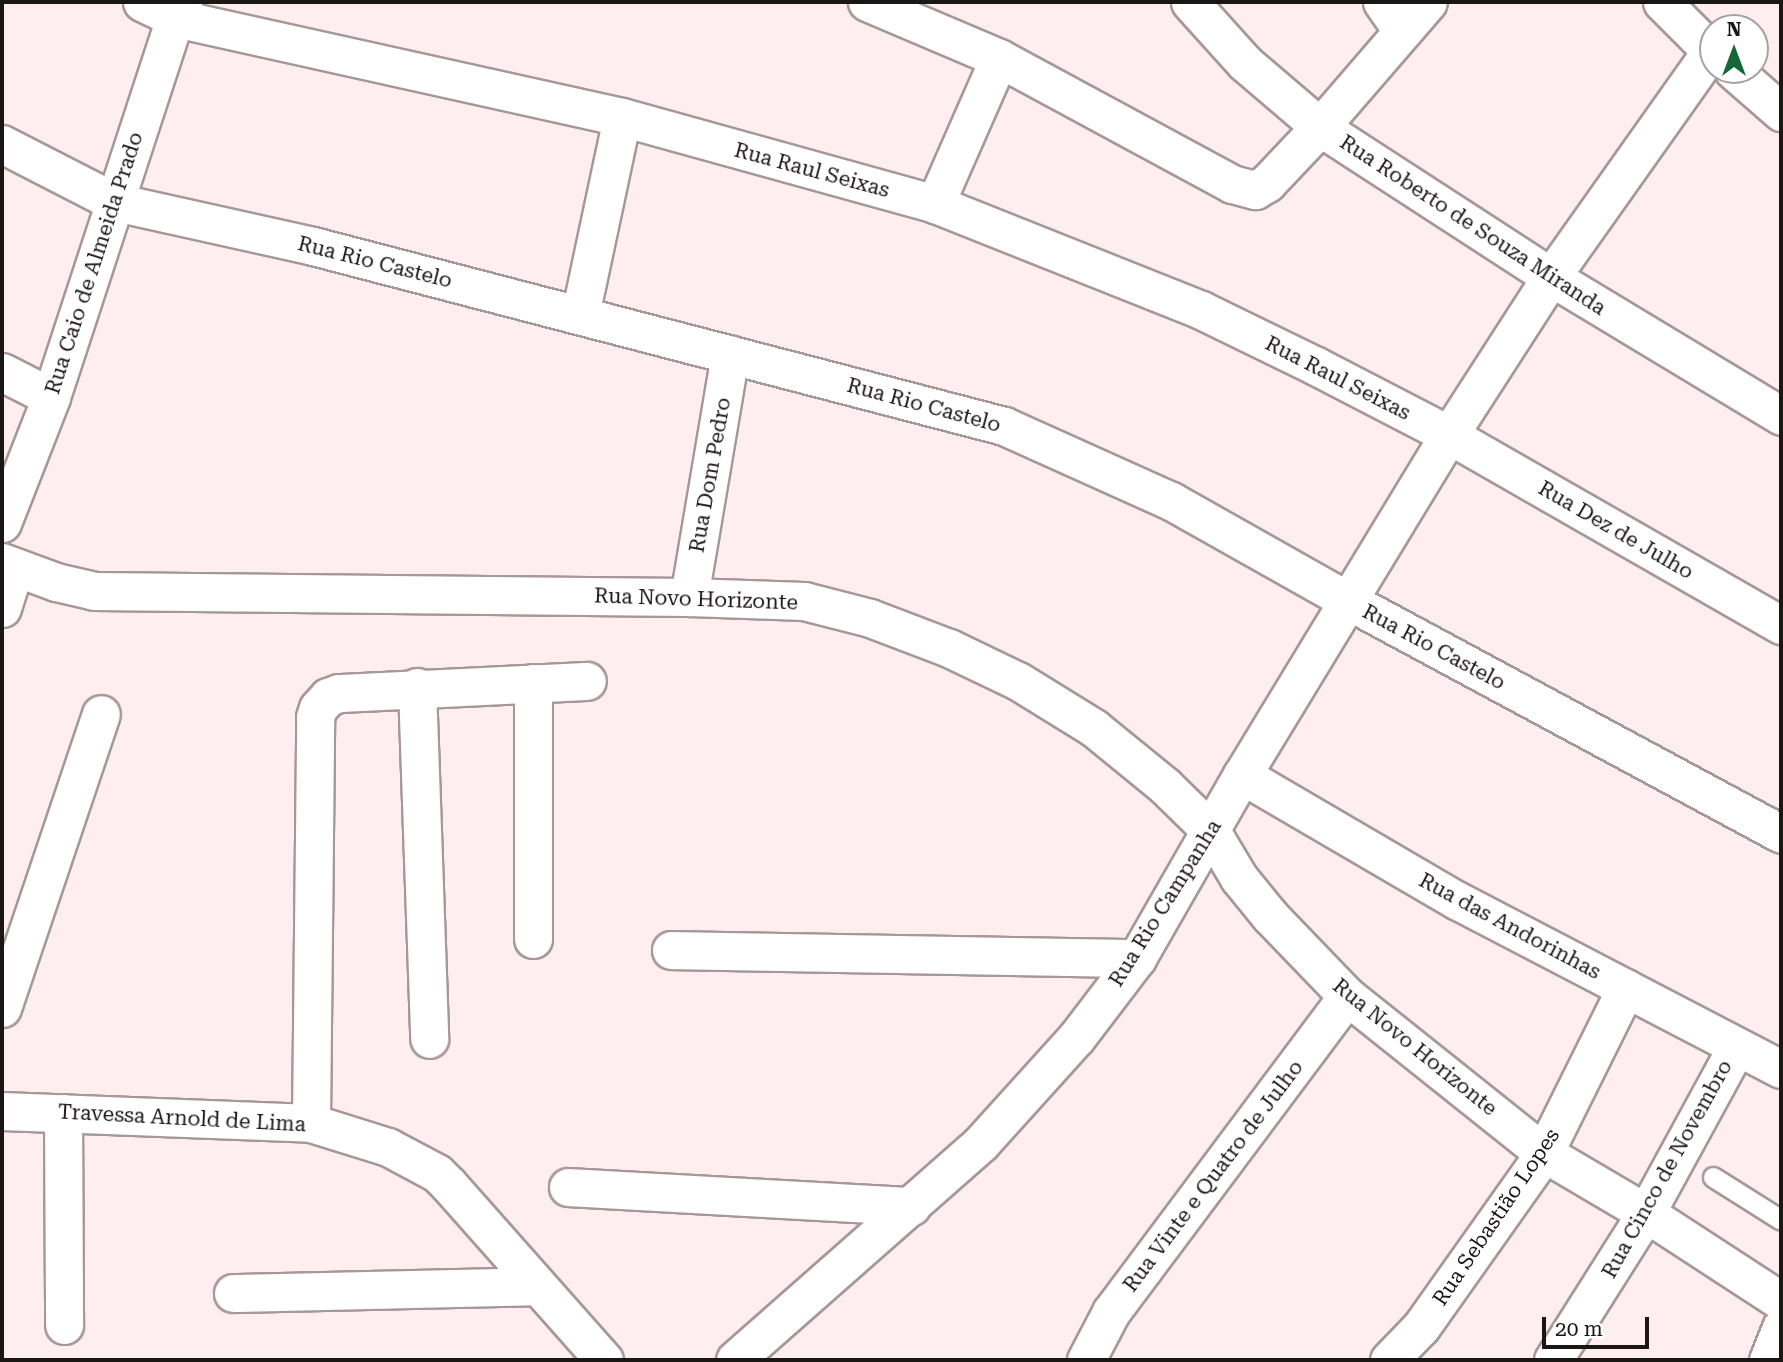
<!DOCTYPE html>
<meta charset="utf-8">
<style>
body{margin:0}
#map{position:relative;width:1783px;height:1362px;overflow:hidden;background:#feeef0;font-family:"Roboto Serif",serif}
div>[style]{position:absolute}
.roads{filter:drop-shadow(2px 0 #a69799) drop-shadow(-2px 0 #a69799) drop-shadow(0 2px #a69799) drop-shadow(0 -2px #a69799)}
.service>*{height:19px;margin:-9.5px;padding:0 9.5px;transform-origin:9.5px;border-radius:9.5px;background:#fff}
.minor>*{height:37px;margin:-18.5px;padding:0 18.5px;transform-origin:18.5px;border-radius:18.5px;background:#fff}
span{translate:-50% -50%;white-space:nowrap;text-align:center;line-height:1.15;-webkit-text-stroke:5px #fff;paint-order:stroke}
.street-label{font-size:21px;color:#1b1616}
.frame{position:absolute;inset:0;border:4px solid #1b1616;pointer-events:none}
.north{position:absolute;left:1699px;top:14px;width:70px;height:70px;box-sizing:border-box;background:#fff;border:2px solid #a4a2a2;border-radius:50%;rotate:0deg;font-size:19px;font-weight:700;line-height:28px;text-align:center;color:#1b1616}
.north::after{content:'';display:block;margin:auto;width:24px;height:32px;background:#156737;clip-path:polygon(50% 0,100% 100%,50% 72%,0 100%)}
.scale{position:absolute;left:1542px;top:1317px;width:107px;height:32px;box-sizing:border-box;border:4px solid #1b1616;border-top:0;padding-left:9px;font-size:21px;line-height:24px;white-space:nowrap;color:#1b1616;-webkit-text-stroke:5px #fff;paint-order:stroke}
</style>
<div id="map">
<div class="roads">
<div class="service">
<div style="left:1713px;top:1177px;width:80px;rotate:32.3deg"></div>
</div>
<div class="minor">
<div style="left:142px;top:2px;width:37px;rotate:26deg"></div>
<div style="left:175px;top:18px;width:458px;rotate:12.5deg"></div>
<div style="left:622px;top:117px;width:325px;rotate:15.5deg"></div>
<div style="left:935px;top:204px;width:286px;rotate:21.7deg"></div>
<div style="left:1201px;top:310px;width:128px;rotate:26deg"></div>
<div style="left:1316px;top:366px;width:150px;rotate:27.4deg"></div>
<div style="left:1449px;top:435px;width:383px;rotate:29.8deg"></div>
<div style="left:867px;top:2px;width:143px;rotate:23deg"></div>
<div style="left:999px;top:58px;width:265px;rotate:28.4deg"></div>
<div style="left:1232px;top:184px;width:24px;rotate:15deg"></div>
<div style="left:1255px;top:190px;width:14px;rotate:-30deg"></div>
<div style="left:1267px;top:183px;width:77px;rotate:-46.6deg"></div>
<div style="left:1320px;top:127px;width:165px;rotate:-49.2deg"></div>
<div style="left:1190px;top:2px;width:82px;rotate:48deg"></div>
<div style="left:1245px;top:63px;width:99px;rotate:40.5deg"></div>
<div style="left:1320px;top:127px;width:275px;rotate:33deg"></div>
<div style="left:1551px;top:277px;width:269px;rotate:31.1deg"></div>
<div style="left:1382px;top:2px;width:35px;rotate:55deg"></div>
<div style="left:1662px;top:2px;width:72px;rotate:45deg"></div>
<div style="left:1733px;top:70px;width:64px;rotate:41.2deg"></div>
<div style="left:2px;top:144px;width:127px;rotate:27.2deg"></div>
<div style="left:115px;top:202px;width:203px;rotate:12.5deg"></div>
<div style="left:313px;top:246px;width:714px;rotate:14.6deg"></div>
<div style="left:1004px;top:426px;width:183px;rotate:24.2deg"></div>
<div style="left:1171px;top:501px;width:202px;rotate:29.4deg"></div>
<div style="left:1347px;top:600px;width:493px;rotate:28.3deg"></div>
<div style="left:935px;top:204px;width:159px;rotate:-66.3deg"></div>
<div style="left:580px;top:315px;width:202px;rotate:-78deg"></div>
<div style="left:2px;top:372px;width:55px;rotate:27deg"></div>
<div style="left:2px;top:523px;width:135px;rotate:-68.7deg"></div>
<div style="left:51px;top:397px;width:399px;rotate:-71.9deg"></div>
<div style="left:175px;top:18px;width:18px;rotate:-63deg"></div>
<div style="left:2px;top:562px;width:58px;rotate:20.3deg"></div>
<div style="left:56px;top:582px;width:39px;rotate:13deg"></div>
<div style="left:94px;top:591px;width:595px;rotate:0.58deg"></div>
<div style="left:689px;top:597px;width:115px;rotate:2deg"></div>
<div style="left:804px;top:601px;width:68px;rotate:14.4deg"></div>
<div style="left:870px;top:618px;width:85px;rotate:20.8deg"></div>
<div style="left:949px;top:648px;width:76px;rotate:25.6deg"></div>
<div style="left:1018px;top:681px;width:89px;rotate:31.7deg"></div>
<div style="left:1094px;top:728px;width:92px;rotate:39.2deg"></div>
<div style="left:1165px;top:786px;width:64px;rotate:44.4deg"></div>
<div style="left:1211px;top:831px;width:55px;rotate:59.2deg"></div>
<div style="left:1239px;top:878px;width:49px;rotate:50.8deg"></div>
<div style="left:1270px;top:916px;width:111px;rotate:46.1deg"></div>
<div style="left:1347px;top:996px;width:252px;rotate:38.6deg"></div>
<div style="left:1544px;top:1153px;width:118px;rotate:30.5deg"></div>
<div style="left:1646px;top:1213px;width:161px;rotate:33.1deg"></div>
<div style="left:689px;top:597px;width:246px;rotate:-80.4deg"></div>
<div style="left:2px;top:608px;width:43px;rotate:-72.4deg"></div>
<div style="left:533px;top:683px;width:256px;rotate:90deg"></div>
<div style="left:417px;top:687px;width:352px;rotate:88deg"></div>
<div style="left:1242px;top:775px;width:250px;rotate:30.3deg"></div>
<div style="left:1458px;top:901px;width:364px;rotate:27.5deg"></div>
<div style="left:671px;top:950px;width:466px;rotate:1deg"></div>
<div style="left:2px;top:1008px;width:310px;rotate:-71.4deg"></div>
<div style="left:2px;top:1111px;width:309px;rotate:2.2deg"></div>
<div style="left:311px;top:1123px;width:81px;rotate:17.3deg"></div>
<div style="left:388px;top:1147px;width:55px;rotate:28deg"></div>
<div style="left:437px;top:1173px;width:17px;rotate:45deg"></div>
<div style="left:449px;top:1185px;width:234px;rotate:48.5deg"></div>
<div style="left:63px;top:1113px;width:212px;rotate:89.7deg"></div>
<div style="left:311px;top:1123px;width:406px;rotate:-89.4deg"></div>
<div style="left:315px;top:717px;width:9px;rotate:-72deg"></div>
<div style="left:318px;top:708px;width:15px;rotate:-48deg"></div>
<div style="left:328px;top:697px;width:12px;rotate:-20deg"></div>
<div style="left:339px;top:693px;width:248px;rotate:-2.8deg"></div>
<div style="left:568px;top:1187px;width:344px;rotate:3.2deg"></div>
<div style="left:233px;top:1293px;width:304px;rotate:-1.3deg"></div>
<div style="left:735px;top:1360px;width:328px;rotate:-41.4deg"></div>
<div style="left:981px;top:1143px;width:142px;rotate:-47.9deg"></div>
<div style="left:1076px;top:1038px;width:101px;rotate:-52.7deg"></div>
<div style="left:1137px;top:958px;width:211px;rotate:-60.2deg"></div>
<div style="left:1242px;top:775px;width:398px;rotate:-58.7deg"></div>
<div style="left:1449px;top:435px;width:188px;rotate:-57.2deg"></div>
<div style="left:1551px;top:277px;width:277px;rotate:-54.7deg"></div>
<div style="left:1086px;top:1360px;width:54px;rotate:-62.5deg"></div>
<div style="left:1111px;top:1312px;width:394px;rotate:-53.2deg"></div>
<div style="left:1389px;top:1360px;width:46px;rotate:-45.9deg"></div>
<div style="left:1421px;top:1327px;width:213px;rotate:-54.7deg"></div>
<div style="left:1544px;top:1153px;width:184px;rotate:-63.6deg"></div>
<div style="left:1553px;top:1360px;width:174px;rotate:-57.7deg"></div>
<div style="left:1646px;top:1213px;width:188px;rotate:-61.4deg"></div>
<div style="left:1768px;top:1360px;width:35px;rotate:-68deg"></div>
</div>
</div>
<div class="street-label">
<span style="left:812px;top:170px;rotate:15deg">Rua Raul Seixas</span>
<span style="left:1473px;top:225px;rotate:33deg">Rua Roberto de Souza Miranda</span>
<span style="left:375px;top:262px;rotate:14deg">Rua Rio Castelo</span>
<span style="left:94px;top:263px;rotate:-72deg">Rua Caio de Almeida Prado</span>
<span style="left:1338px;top:378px;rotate:27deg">Rua Raul Seixas</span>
<span style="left:924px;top:405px;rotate:15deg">Rua Rio Castelo</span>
<span style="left:710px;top:475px;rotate:-80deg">Rua Dom Pedro</span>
<span style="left:1616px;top:530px;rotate:30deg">Rua Dez de Julho</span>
<span style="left:696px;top:599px;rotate:2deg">Rua Novo Horizonte</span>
<span style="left:1434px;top:647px;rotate:28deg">Rua Rio Castelo</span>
<span style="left:1165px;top:903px;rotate:-58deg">Rua Rio Campanha</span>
<span style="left:1510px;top:926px;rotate:28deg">Rua das Andorinhas</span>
<span style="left:1415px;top:1047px;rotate:39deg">Rua Novo Horizonte</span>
<span style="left:182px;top:1118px;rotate:3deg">Travessa Arnold de Lima</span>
<span style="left:1667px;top:1169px;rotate:-61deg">Rua Cinco de Novembro</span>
<span style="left:1213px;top:1176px;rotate:-53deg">Rua Vinte e Quatro de Julho</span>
<span style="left:1496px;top:1217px;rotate:-56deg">Rua Sebastião Lopes</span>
</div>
<div class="frame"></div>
<div class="north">N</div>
<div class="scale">20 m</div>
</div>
